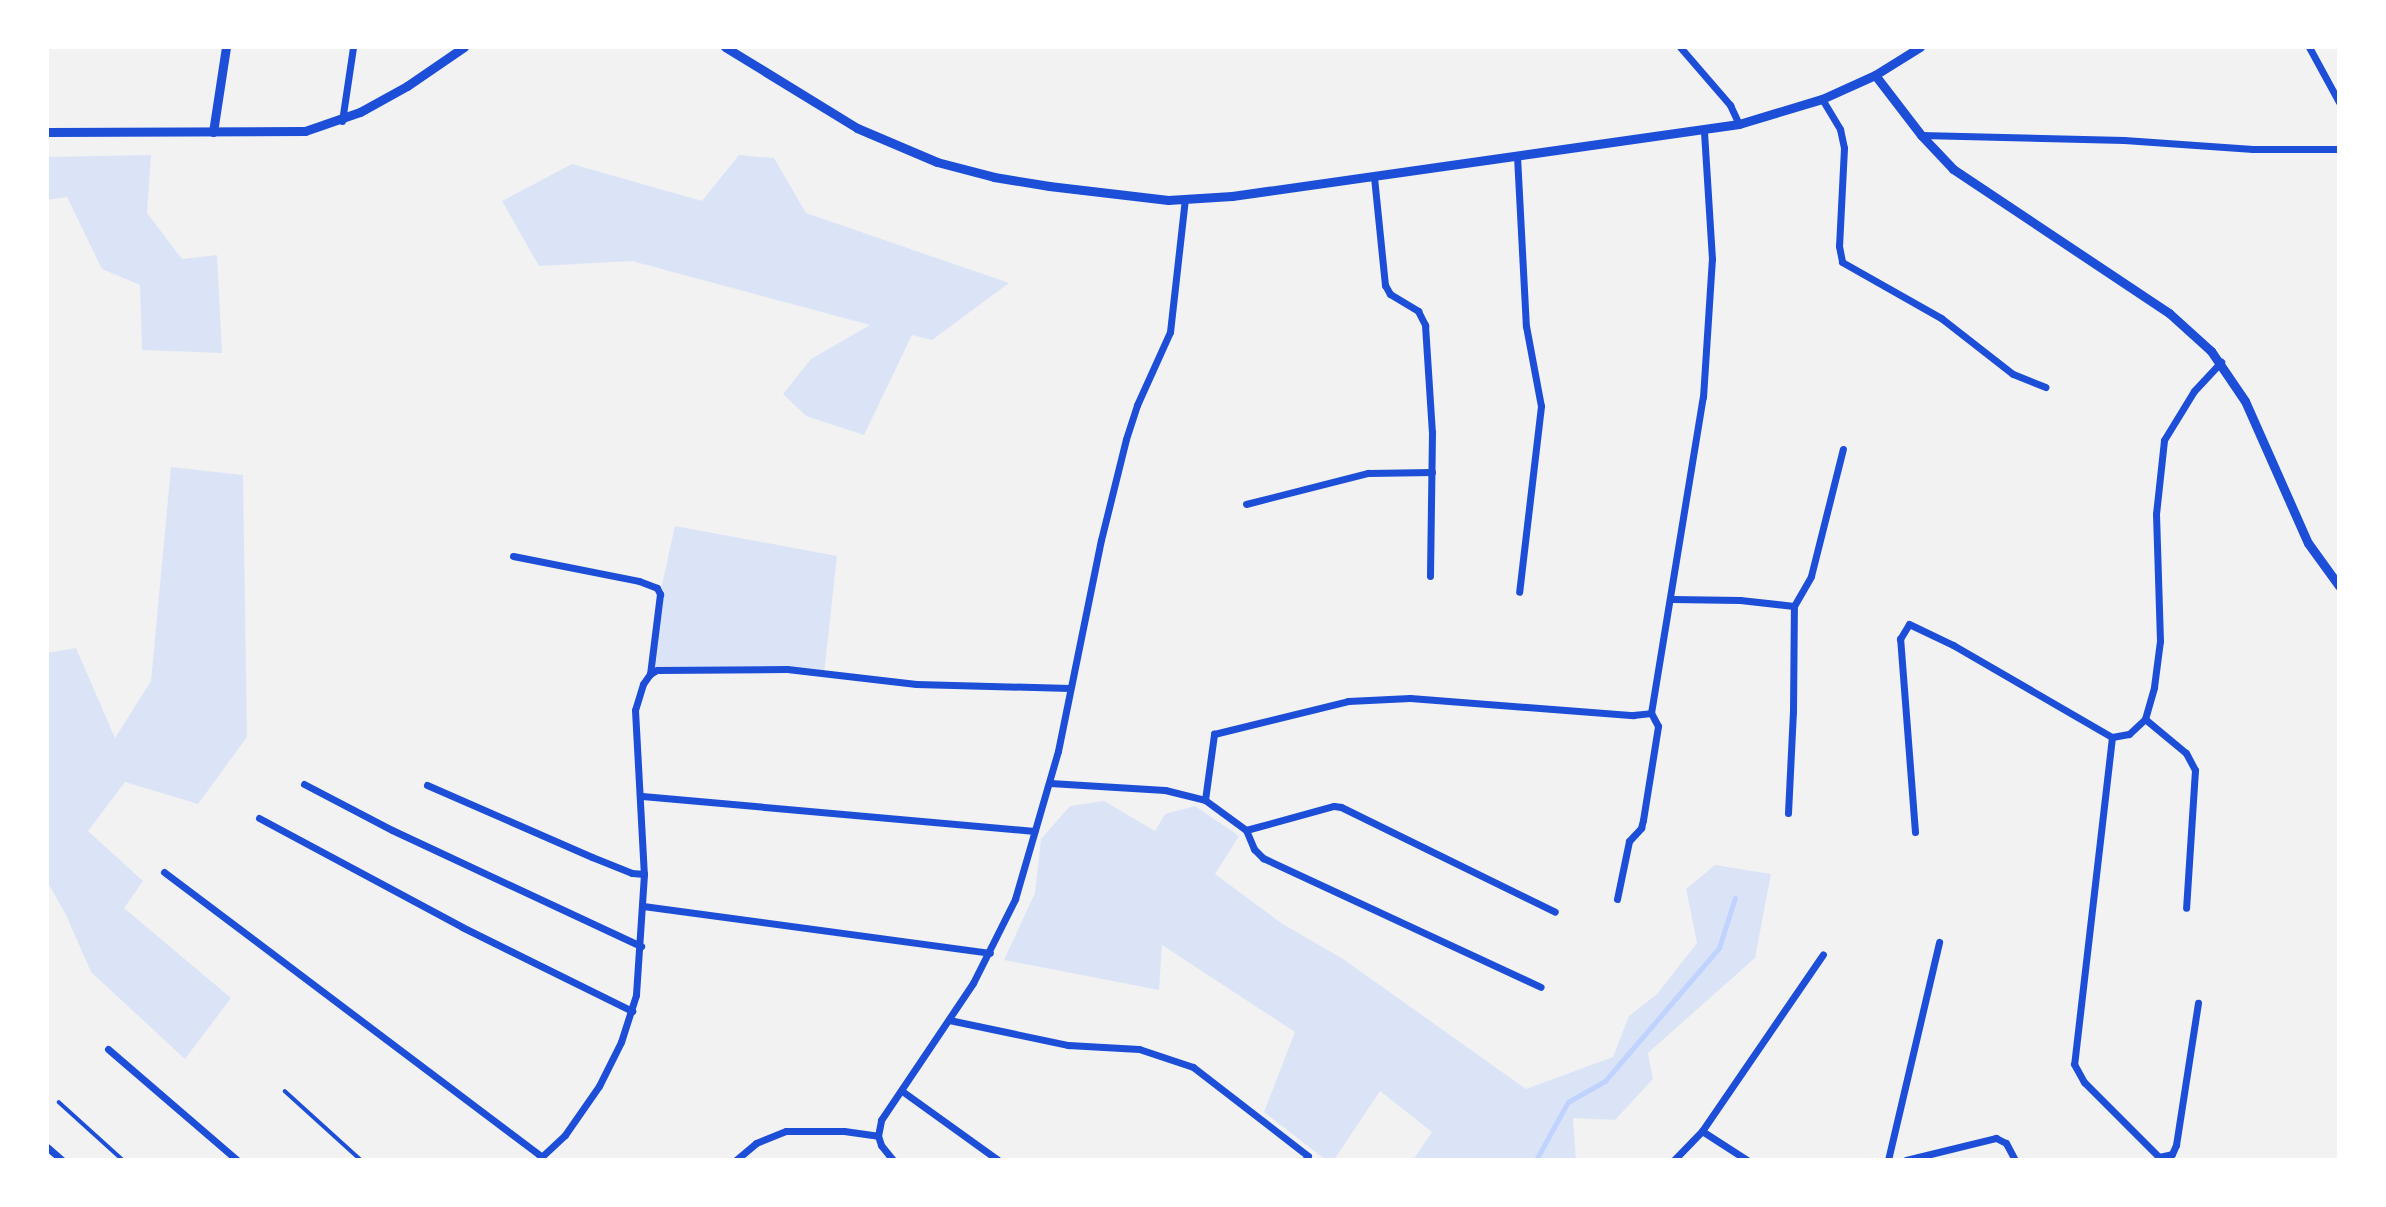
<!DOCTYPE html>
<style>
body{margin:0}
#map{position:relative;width:2386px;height:1207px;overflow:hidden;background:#f2f2f2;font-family:"PT Sans Narrow",sans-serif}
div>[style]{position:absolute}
.green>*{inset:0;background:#dbe4f7}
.stream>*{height:4.5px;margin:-2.25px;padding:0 2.25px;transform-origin:2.25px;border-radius:2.25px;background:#bfd3fe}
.service>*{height:3.5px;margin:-1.75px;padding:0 1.75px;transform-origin:1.75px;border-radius:1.75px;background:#1d4ed8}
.minor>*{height:7px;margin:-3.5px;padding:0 3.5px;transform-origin:3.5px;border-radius:3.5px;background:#1d4ed8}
.tertiary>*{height:9px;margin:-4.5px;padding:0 4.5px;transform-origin:4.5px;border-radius:4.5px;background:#1d4ed8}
span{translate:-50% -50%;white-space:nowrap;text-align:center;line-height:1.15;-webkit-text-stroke:6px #fff;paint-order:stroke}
.frame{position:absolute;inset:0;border:49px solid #fff;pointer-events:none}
</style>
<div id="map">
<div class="green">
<div style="clip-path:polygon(151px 155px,147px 213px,182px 259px,217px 255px,222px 353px,142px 350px,140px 285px,102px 269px,67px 197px,47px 200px,47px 157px)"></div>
<div style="clip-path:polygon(739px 155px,774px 158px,806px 213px,1009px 283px,932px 340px,912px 335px,864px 435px,806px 416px,783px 394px,811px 359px,870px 325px,632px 261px,539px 266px,502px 201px,572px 164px,702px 201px)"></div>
<div style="clip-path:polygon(171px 467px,243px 475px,247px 737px,198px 804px,125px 782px,88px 831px,143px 881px,124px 908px,231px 998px,185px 1059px,91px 972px,66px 915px,47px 881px,47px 653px,76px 648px,115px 738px,151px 681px)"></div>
<div style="clip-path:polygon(675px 526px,837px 556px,824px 674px,787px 669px,657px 670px,650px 674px,660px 594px)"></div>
<div style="clip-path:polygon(1104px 801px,1155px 831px,1165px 814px,1195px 806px,1239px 836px,1215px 874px,1281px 923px,1343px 959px,1526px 1089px,1613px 1057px,1629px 1016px,1657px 994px,1697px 943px,1686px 889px,1715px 865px,1771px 874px,1755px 958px,1648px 1053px,1653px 1079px,1615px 1120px,1573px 1118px,1576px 1160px,1413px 1160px,1432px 1132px,1380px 1091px,1334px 1160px,1326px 1160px,1264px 1112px,1295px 1032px,1162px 945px,1159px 990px,1004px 960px,1035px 893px,1041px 839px,1070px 806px)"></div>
</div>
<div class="stream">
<div style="left:1536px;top:1160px;width:66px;rotate:-61.1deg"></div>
<div style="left:1568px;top:1102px;width:43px;rotate:-29.6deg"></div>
<div style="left:1605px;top:1081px;width:175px;rotate:-49.4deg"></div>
<div style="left:1719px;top:948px;width:52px;rotate:-72.3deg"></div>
</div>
<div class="service">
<div style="left:285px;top:1091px;width:103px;rotate:42.2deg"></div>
<div style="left:59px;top:1102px;width:86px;rotate:42.2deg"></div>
</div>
<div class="minor">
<div style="left:1680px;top:47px;width:77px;rotate:49.2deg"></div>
<div style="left:1730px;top:105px;width:21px;rotate:65deg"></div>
<div style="left:2309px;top:47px;width:63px;rotate:61.4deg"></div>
<div style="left:1822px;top:99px;width:35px;rotate:59deg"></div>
<div style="left:1840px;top:129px;width:19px;rotate:78deg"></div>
<div style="left:1844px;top:148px;width:98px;rotate:92.9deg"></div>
<div style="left:1839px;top:246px;width:16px;rotate:79deg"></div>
<div style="left:1842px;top:262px;width:114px;rotate:29.5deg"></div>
<div style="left:1941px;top:318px;width:91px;rotate:37.9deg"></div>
<div style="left:2013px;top:374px;width:35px;rotate:22deg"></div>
<div style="left:342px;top:121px;width:75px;rotate:-81.5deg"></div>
<div style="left:1921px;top:135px;width:203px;rotate:1.4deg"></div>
<div style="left:2124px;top:140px;width:129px;rotate:4deg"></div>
<div style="left:2253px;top:149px;width:86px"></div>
<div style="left:1517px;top:156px;width:170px;rotate:87deg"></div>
<div style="left:1526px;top:326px;width:81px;rotate:79.4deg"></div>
<div style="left:1541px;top:406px;width:187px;rotate:96.7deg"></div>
<div style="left:1374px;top:177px;width:109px;rotate:84.2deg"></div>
<div style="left:1385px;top:285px;width:10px;rotate:61deg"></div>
<div style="left:1390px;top:294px;width:33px;rotate:31deg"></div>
<div style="left:1418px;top:311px;width:16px;rotate:63deg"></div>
<div style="left:1425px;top:325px;width:107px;rotate:86.3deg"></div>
<div style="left:1432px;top:432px;width:144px;rotate:90.8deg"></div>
<div style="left:1246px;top:504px;width:126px;rotate:-14.3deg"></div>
<div style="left:1368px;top:473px;width:64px;rotate:-0.9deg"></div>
<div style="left:513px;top:556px;width:128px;rotate:11.2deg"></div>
<div style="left:639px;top:581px;width:19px;rotate:21deg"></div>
<div style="left:657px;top:588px;width:7px;rotate:63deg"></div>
<div style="left:660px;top:594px;width:81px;rotate:97.1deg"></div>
<div style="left:650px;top:674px;width:12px;rotate:125deg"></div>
<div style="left:643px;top:684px;width:27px;rotate:107deg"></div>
<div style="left:635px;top:710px;width:164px;rotate:86.9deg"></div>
<div style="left:644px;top:874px;width:121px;rotate:93.8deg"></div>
<div style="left:636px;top:995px;width:49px;rotate:107.7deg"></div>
<div style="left:621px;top:1042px;width:49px;rotate:116.6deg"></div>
<div style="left:599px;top:1086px;width:60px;rotate:124.8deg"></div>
<div style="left:565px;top:1135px;width:37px;rotate:137deg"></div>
<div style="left:1672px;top:599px;width:68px;rotate:0.8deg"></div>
<div style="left:1740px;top:600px;width:54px;rotate:6.3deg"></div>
<div style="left:650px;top:674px;width:8px;rotate:-30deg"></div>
<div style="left:657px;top:670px;width:130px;rotate:-0.4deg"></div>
<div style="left:787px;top:669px;width:130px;rotate:6.6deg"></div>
<div style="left:916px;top:684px;width:154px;rotate:1.5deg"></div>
<div style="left:1651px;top:713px;width:320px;rotate:-80.7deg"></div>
<div style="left:1703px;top:397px;width:138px;rotate:-86.3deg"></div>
<div style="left:1712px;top:259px;width:128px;rotate:-93.6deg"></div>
<div style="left:2145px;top:719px;width:53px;rotate:39.7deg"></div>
<div style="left:2186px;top:753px;width:19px;rotate:62deg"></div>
<div style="left:2195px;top:770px;width:138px;rotate:93.7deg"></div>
<div style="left:2112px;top:737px;width:329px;rotate:96.6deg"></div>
<div style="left:2074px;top:1064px;width:21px;rotate:61deg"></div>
<div style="left:2084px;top:1082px;width:106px;rotate:45deg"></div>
<div style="left:2159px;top:1157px;width:13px;rotate:-13deg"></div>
<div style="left:2172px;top:1154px;width:10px;rotate:-66deg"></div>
<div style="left:2176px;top:1145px;width:144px;rotate:-81.2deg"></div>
<div style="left:1050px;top:783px;width:115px;rotate:3.5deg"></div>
<div style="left:1165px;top:790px;width:41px;rotate:14deg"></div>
<div style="left:1205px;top:800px;width:51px;rotate:36.2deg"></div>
<div style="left:1246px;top:830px;width:21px;rotate:67deg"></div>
<div style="left:1254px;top:849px;width:13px;rotate:45deg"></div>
<div style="left:1263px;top:858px;width:306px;rotate:24.9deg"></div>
<div style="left:304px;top:784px;width:99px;rotate:27.6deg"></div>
<div style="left:392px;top:830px;width:275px;rotate:25deg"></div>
<div style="left:427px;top:785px;width:180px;rotate:23.6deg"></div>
<div style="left:592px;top:857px;width:43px;rotate:21.8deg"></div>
<div style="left:632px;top:873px;width:12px;rotate:5deg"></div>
<div style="left:642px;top:796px;width:394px;rotate:5.1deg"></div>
<div style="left:1205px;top:800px;width:67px;rotate:-82.2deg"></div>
<div style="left:1214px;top:734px;width:138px;rotate:-13.8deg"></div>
<div style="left:1348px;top:701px;width:62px;rotate:-2.8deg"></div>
<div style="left:1410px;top:698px;width:224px;rotate:4.4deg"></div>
<div style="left:1633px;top:715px;width:18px;rotate:-6deg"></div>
<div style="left:1788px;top:813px;width:101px;rotate:-87.2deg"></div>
<div style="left:1793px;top:712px;width:106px;rotate:-89.5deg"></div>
<div style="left:1794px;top:606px;width:34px;rotate:-60deg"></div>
<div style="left:1811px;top:576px;width:131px;rotate:-75.9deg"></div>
<div style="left:259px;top:818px;width:230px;rotate:28.2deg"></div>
<div style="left:462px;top:927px;width:190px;rotate:26.3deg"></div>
<div style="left:1246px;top:830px;width:91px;rotate:-15.3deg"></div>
<div style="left:1334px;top:806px;width:7px;rotate:8deg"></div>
<div style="left:1341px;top:807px;width:238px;rotate:26.1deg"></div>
<div style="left:1915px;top:832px;width:194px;rotate:-94.4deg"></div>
<div style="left:1900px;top:639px;width:17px;rotate:-59deg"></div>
<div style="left:1909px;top:624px;width:49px;rotate:25.5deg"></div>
<div style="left:1953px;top:645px;width:184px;rotate:30.1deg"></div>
<div style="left:2112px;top:737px;width:17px;rotate:-10deg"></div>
<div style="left:2129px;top:734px;width:22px;rotate:-43deg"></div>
<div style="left:2145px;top:719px;width:33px;rotate:-74deg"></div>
<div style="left:2154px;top:687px;width:46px;rotate:-82.6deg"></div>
<div style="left:2160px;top:641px;width:127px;rotate:-91.8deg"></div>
<div style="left:2156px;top:514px;width:74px;rotate:-83.8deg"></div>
<div style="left:2164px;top:440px;width:57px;rotate:-58.5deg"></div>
<div style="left:2194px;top:391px;width:40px;rotate:-47deg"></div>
<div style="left:164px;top:872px;width:472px;rotate:37deg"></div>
<div style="left:1617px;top:899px;width:59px;rotate:-78.3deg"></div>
<div style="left:1629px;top:841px;width:18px;rotate:-47deg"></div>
<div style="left:1641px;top:828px;width:8px;rotate:-76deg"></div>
<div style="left:1643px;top:820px;width:95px;rotate:-80.9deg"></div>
<div style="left:1658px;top:726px;width:15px;rotate:-118deg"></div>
<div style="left:643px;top:906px;width:350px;rotate:7.7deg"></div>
<div style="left:949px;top:1020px;width:122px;rotate:11.9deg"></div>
<div style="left:1068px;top:1045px;width:71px;rotate:3.2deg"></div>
<div style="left:1139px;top:1049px;width:57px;rotate:18.4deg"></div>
<div style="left:1193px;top:1067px;width:145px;rotate:37.7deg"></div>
<div style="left:1308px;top:1156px;width:5px;rotate:127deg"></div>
<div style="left:108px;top:1049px;width:170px;rotate:40.7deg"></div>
<div style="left:902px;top:1091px;width:118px;rotate:35.7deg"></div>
<div style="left:1702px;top:1131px;width:54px;rotate:32.8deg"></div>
<div style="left:47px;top:1147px;width:20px;rotate:41deg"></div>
<div style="left:736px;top:1160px;width:26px;rotate:-40deg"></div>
<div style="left:756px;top:1143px;width:32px;rotate:-22deg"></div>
<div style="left:786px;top:1131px;width:58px"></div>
<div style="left:844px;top:1131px;width:34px;rotate:8deg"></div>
<div style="left:893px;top:1160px;width:19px;rotate:-129deg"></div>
<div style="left:881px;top:1145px;width:9px;rotate:-108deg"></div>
<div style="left:878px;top:1136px;width:16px;rotate:-79deg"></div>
<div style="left:881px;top:1120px;width:165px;rotate:-56.1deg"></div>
<div style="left:973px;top:983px;width:94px;rotate:-63.4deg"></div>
<div style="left:1015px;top:899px;width:154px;rotate:-73.8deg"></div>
<div style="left:1058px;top:751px;width:215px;rotate:-78.5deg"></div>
<div style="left:1101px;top:540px;width:104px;rotate:-76.1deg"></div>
<div style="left:1126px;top:439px;width:36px;rotate:-72deg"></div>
<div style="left:1137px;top:405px;width:80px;rotate:-65.7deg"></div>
<div style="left:1170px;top:332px;width:134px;rotate:-83.6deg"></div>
<div style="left:1674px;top:1160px;width:40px;rotate:-46deg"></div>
<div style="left:1702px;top:1131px;width:214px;rotate:-55.6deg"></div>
<div style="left:1888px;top:1160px;width:224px;rotate:-76.8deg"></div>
<div style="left:1906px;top:1160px;width:93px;rotate:-13.7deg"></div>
<div style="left:1996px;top:1138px;width:11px;rotate:27deg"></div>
<div style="left:2006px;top:1143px;width:19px;rotate:62deg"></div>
</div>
<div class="tertiary">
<div style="left:725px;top:47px;width:155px;rotate:31.5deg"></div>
<div style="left:857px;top:128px;width:87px;rotate:23deg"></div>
<div style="left:937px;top:162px;width:59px;rotate:14.7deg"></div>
<div style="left:994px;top:177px;width:56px;rotate:9.3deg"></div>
<div style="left:1049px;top:186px;width:120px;rotate:6.7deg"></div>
<div style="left:1168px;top:200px;width:64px;rotate:-3.6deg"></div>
<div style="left:1232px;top:196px;width:512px;rotate:-8.08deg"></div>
<div style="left:1739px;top:124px;width:87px;rotate:-16.8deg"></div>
<div style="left:1822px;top:99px;width:58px;rotate:-24.4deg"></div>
<div style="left:1875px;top:75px;width:53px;rotate:-31.9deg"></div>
<div style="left:1875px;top:75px;width:76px;rotate:52.5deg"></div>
<div style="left:1921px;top:135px;width:47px;rotate:46.7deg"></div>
<div style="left:1953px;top:169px;width:260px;rotate:33.7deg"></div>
<div style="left:2169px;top:313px;width:57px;rotate:42.1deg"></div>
<div style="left:2211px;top:351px;width:60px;rotate:55.8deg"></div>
<div style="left:2245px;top:401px;width:155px;rotate:66.1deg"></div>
<div style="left:2308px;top:543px;width:53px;rotate:54.2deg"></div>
<div style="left:47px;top:132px;width:258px;rotate:-0.2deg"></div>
<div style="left:305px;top:131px;width:58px;rotate:-19.1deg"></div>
<div style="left:360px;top:112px;width:54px;rotate:-29deg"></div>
<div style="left:407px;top:86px;width:69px;rotate:-34.4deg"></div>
<div style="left:213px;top:132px;width:86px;rotate:-81.3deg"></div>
</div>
<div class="frame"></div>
</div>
